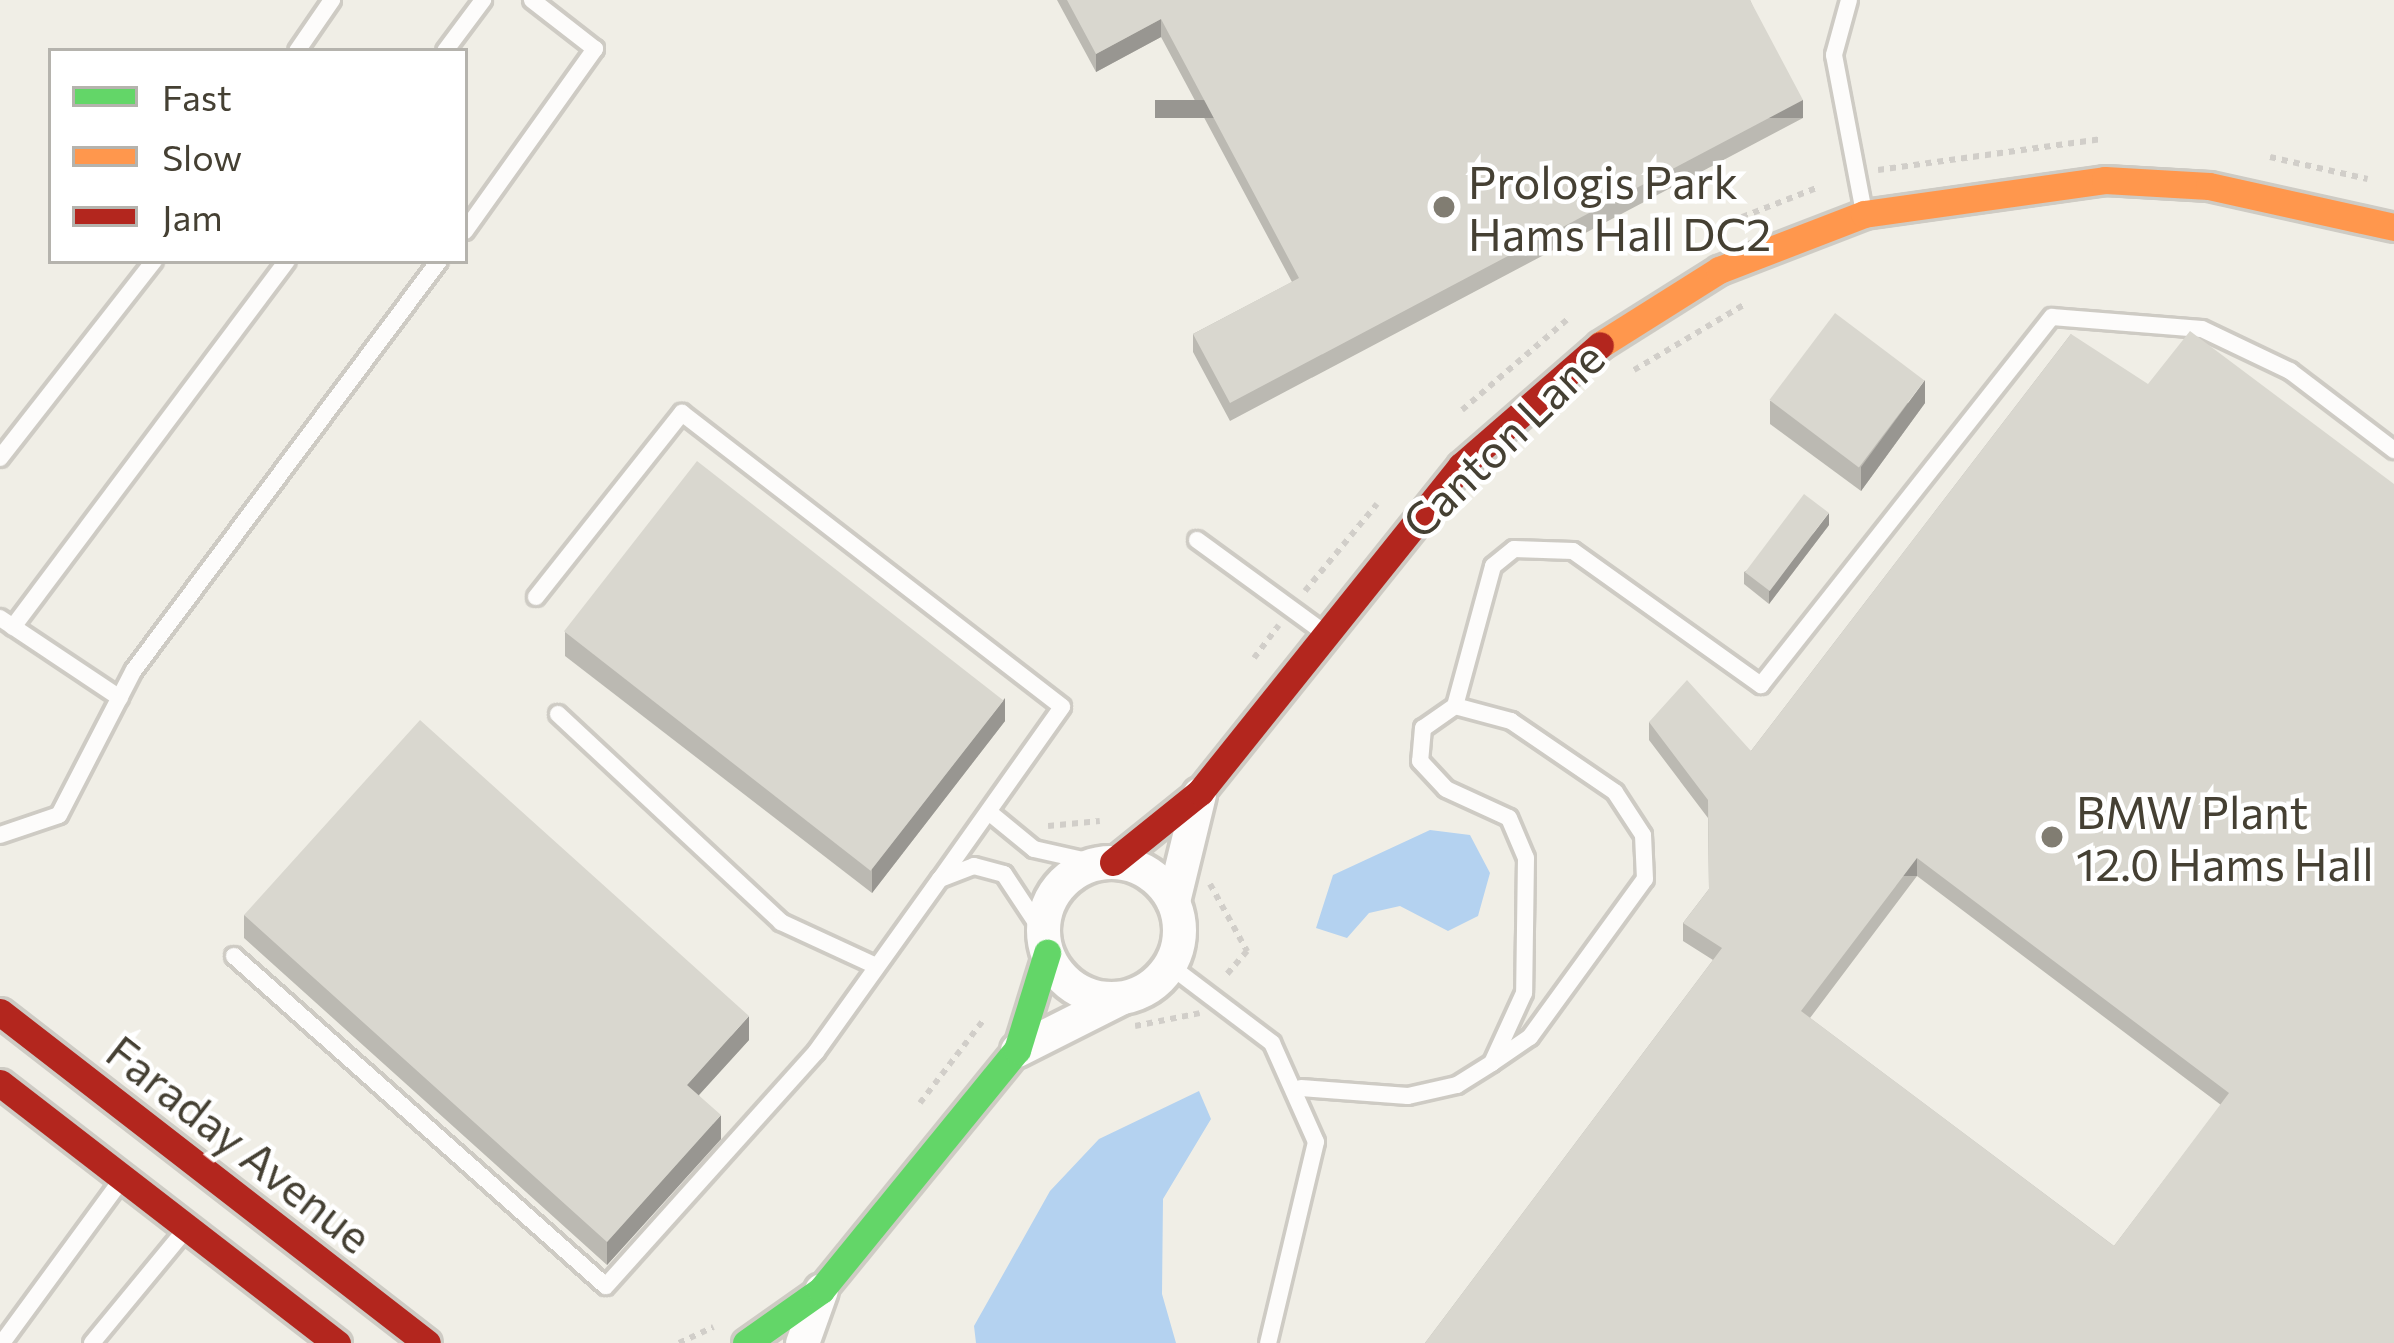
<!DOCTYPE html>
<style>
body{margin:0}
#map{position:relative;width:2394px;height:1343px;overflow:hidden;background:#f0eee6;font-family:Commissioner,sans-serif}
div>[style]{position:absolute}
.water>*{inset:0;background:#b4d2f0}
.path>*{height:6px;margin-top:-3px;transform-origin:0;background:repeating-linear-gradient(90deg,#d1cec9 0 6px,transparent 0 12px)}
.roads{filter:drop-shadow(3px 0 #cecbc4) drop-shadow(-3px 0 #cecbc4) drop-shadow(0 3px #cecbc4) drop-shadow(0 -3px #cecbc4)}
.lane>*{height:16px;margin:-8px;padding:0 8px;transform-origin:8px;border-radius:8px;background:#fdfcfb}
.street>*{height:33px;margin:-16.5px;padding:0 16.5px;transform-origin:16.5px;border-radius:16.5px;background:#fdfcfb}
.street>.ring{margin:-16.5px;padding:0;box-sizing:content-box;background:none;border:33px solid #fdfcfb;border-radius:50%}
.fast>*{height:27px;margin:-13.5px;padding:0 13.5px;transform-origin:13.5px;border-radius:13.5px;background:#63d668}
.slow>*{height:27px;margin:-13.5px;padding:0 13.5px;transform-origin:13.5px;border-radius:13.5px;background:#ff974d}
.jam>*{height:27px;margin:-13.5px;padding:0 13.5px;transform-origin:13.5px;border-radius:13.5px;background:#b3261e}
.wall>*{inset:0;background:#bbb9b2}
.shaded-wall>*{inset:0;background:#989691;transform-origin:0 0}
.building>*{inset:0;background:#d9d7cf;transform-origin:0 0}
.dots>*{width:33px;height:33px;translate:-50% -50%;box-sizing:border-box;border:6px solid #fff;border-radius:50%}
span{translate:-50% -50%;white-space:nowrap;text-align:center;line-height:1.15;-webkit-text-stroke:9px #fff;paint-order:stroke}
.poi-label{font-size:45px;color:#454033}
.left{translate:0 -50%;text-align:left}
.street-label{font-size:45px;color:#454033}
.legend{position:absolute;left:48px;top:48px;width:420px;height:216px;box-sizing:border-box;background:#fff;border:3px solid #b5b3ad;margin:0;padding:15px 21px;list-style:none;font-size:36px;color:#454033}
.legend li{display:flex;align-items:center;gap:24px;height:60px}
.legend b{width:60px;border:3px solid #b5b3ad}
</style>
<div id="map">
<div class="water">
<div style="clip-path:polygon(1430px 830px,1470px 835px,1490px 873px,1478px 916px,1448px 931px,1400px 906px,1369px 913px,1347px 938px,1316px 928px,1333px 875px)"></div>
<div style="clip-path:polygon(1199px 1091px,1211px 1119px,1163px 1199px,1162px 1294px,1176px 1343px,976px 1343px,974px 1326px,1050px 1191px,1099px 1139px)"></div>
</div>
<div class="path">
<div style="left:2270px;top:157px;width:100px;rotate:12.7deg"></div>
<div style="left:1878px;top:170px;width:226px;rotate:-7.9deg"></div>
<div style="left:1742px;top:217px;width:83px;rotate:-21.3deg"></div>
<div style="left:1634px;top:370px;width:131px;rotate:-30.7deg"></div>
<div style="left:1462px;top:410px;width:143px;rotate:-40.7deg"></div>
<div style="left:1305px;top:591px;width:113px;rotate:-50.4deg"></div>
<div style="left:1254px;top:658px;width:41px;rotate:-52.9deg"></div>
<div style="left:1048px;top:826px;width:52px;rotate:-5.5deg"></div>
<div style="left:1210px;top:884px;width:77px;rotate:61.1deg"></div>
<div style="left:1247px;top:951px;width:35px;rotate:131deg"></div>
<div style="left:1135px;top:1026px;width:66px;rotate:-11.3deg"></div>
<div style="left:920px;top:1103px;width:107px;rotate:-52.6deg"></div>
<div style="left:679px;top:1343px;width:38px;rotate:-25deg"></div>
</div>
<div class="roads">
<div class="lane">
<div style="left:1849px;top:0;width:57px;rotate:105.3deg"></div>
<div style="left:1834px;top:55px;width:161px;rotate:79.2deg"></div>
<div style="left:297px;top:51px;width:62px;rotate:-55.5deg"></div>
<div style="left:445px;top:51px;width:64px;rotate:-53.3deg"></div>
<div style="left:465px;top:231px;width:224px;rotate:-54.5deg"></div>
<div style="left:595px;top:49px;width:80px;rotate:-142.1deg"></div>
<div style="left:0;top:458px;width:250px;rotate:-52deg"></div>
<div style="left:1197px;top:540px;width:155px;rotate:36.1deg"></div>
<div style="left:536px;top:597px;width:235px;rotate:-51.6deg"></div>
<div style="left:682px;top:413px;width:480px;rotate:37.7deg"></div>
<div style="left:1062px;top:707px;width:209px;rotate:125.3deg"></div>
<div style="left:0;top:618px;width:144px;rotate:33.7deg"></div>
<div style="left:13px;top:627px;width:457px;rotate:-53.2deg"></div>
<div style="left:1455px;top:706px;width:145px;rotate:-74.8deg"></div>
<div style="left:1493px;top:566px;width:27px;rotate:-39deg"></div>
<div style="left:1514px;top:549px;width:59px;rotate:1.9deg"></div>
<div style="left:1573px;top:551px;width:231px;rotate:35.5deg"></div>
<div style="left:1761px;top:685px;width:469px;rotate:-51.7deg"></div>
<div style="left:2052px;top:317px;width:150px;rotate:4.6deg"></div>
<div style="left:2202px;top:329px;width:98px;rotate:25.5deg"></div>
<div style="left:2290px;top:371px;width:131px;rotate:37.2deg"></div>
<div style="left:558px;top:714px;width:305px;rotate:43deg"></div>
<div style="left:781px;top:922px;width:102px;rotate:24.8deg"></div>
<div style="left:990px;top:813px;width:57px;rotate:39.3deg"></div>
<div style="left:1034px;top:849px;width:64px;rotate:12.7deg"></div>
<div style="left:0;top:835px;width:62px;rotate:-18.7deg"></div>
<div style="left:59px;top:815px;width:163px;rotate:-62.7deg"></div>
<div style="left:134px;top:670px;width:510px;rotate:-53.29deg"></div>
<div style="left:234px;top:956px;width:497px;rotate:41.6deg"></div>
<div style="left:606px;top:1286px;width:314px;rotate:-48.1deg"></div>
<div style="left:816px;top:1052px;width:213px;rotate:-54.4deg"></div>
<div style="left:940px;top:879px;width:36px;rotate:-21deg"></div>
<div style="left:974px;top:866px;width:31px;rotate:15deg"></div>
<div style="left:1004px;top:874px;width:64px;rotate:56.6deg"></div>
<div style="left:1169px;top:965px;width:129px;rotate:37.1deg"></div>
<div style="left:1272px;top:1043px;width:108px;rotate:66deg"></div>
<div style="left:1316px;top:1142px;width:207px;rotate:103.4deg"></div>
<div style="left:1301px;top:1088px;width:107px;rotate:4.3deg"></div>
<div style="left:1408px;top:1096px;width:50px;rotate:-12.7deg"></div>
<div style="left:1457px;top:1085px;width:41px;rotate:-32.2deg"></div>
<div style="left:1492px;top:1063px;width:46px;rotate:-34.4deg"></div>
<div style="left:1530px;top:1037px;width:195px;rotate:-54deg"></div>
<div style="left:1645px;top:879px;width:44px;rotate:-92.6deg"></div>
<div style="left:1643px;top:835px;width:51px;rotate:-123.1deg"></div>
<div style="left:1615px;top:792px;width:126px;rotate:-145.7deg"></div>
<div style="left:1511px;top:721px;width:58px;rotate:-165deg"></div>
<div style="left:1455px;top:706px;width:39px;rotate:145deg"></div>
<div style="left:1423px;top:728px;width:33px;rotate:95deg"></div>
<div style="left:1420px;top:761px;width:38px;rotate:47deg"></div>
<div style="left:1446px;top:789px;width:69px;rotate:24.7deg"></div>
<div style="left:1509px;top:818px;width:43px;rotate:67deg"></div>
<div style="left:1526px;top:858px;width:135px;rotate:90.8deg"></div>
<div style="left:1524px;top:993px;width:77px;rotate:114.6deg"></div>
<div style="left:2px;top:1343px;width:203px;rotate:-53.8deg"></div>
<div style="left:92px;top:1343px;width:146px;rotate:-50.5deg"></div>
</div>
<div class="street">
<div class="ring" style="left:1043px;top:862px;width:103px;height:103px"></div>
<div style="left:1173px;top:901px;width:110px;rotate:-76.3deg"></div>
<div style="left:1017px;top:1050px;width:115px;rotate:-26.8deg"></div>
<div style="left:802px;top:1343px;width:56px;rotate:-70.3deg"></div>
</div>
<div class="fast">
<div style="left:746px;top:1343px;width:92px;rotate:-35.2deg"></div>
<div style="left:821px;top:1290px;width:310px;rotate:-50.8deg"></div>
<div style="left:1017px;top:1050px;width:102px;rotate:-72.8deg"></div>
</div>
<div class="slow">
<div style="left:1600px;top:345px;width:141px;rotate:-32.2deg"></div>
<div style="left:1719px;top:270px;width:155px;rotate:-21.1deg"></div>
<div style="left:1864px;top:214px;width:243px;rotate:-8deg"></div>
<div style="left:2105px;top:180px;width:104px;rotate:3.3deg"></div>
<div style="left:2209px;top:186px;width:189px;rotate:12.5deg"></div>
</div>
<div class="jam">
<div style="left:1113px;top:862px;width:112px;rotate:-38.8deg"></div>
<div style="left:1200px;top:792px;width:418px;rotate:-51.3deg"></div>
<div style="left:1461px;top:466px;width:184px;rotate:-41deg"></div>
<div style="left:0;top:1012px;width:540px;rotate:37.78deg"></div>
<div style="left:0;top:1083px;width:426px;rotate:37.7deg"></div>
</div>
</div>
<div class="wall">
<div style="clip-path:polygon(1057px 0,1750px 0,1803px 118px,1230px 421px,1193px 352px,1193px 334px,1292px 282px,1161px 37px,1096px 72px)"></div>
<div style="clip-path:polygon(evenodd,2071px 334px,2394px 1343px,1425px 1343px,1713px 960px,1683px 941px,1683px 923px,1709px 889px,1708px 818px,1649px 740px,1649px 722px,1751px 751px,2071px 334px,1917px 876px,2221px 1105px,2114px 1246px,1810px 1018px,1917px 876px)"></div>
<div style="clip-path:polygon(1770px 401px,1925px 403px,1861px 491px,1770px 424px)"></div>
<div style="clip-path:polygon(1829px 525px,1769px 604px,1744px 584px,1744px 572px)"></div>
<div style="clip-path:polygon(565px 632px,1005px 721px,872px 893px,565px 656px)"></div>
<div style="clip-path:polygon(244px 915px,749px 1040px,699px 1095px,721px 1139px,607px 1265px,244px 938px)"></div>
</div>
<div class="shaded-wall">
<div style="clip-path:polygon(1161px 19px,1161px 37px,1096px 72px,1096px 54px)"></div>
<div style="left:1803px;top:100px;width:18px;height:648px;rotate:90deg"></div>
<div style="clip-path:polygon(1925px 380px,1925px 403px,1861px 491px,1861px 467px)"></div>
<div style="clip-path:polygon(1829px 513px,1829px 525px,1769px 604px,1769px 591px)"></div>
<div style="clip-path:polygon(1005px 698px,1005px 721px,872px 893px,872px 869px)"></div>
<div style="left:1917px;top:858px;width:18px;height:192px;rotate:90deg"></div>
<div style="clip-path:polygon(749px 1016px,749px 1040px,687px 1108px,687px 1085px)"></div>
<div style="clip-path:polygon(721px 1115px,721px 1139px,607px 1265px,607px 1242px)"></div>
</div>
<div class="building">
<div style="clip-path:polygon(1067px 0,1750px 0,1803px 100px,1230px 403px,1193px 334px,1299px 278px,1161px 19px,1096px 54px)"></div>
<div style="left:1835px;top:313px;width:112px;height:109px;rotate:37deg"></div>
<div style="clip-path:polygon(evenodd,2190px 331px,2394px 484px,2394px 1343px,1425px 1343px,1722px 948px,1683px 923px,1709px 889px,1708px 800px,1649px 722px,1687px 680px,1751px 751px,2071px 334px,2148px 384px,2190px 331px,1917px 858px,2229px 1093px,2114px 1246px,1801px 1011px,1917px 858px)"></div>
<div style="left:697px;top:461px;width:389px;height:216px;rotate:38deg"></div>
<div style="left:1804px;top:494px;width:31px;height:98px;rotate:37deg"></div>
<div style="clip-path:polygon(420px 720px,749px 1016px,687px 1085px,721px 1115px,607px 1242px,244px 915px)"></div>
</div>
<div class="dots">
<div style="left:1444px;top:207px;background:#817d72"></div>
<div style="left:2052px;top:837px;background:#817d72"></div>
</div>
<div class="poi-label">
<span class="left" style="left:1468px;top:207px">Prologis Park<br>Hams Hall DC2</span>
<span class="left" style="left:2076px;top:837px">BMW Plant<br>12.0 Hams Hall</span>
</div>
<div class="street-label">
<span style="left:1502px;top:439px;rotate:-44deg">Canton Lane</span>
<span style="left:240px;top:1143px;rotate:38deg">Faraday Avenue</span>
</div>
<ul class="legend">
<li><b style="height:15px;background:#63d668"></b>Fast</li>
<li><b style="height:15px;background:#ff974d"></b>Slow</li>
<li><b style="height:15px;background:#b3261e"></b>Jam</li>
</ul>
</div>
